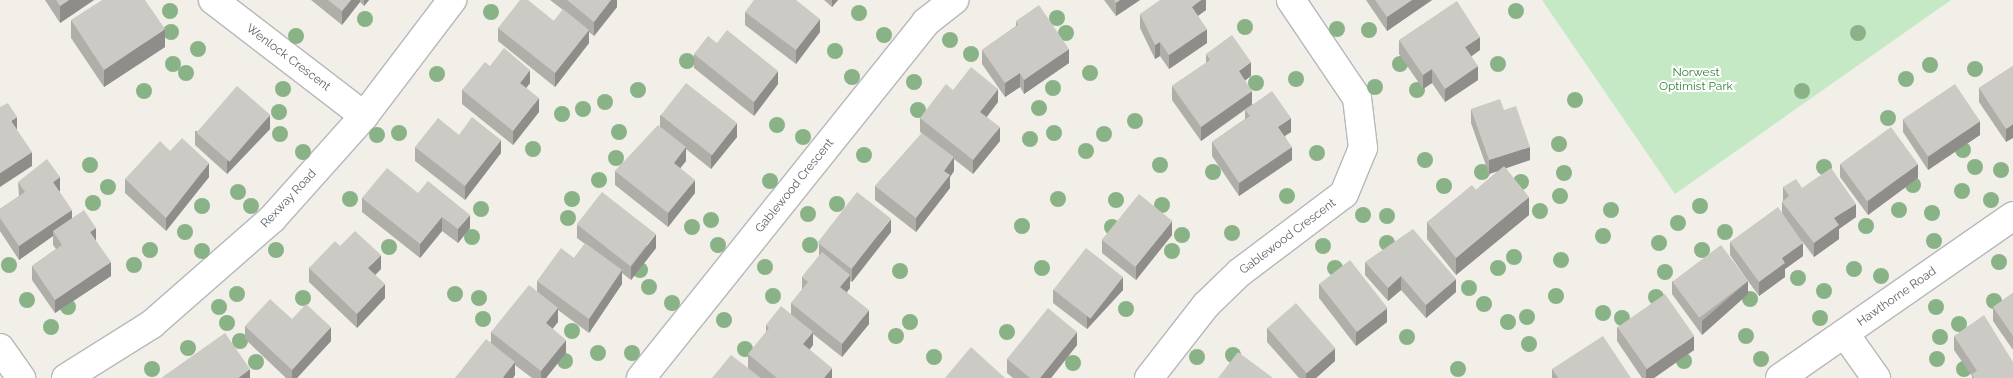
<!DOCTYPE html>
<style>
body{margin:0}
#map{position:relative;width:2013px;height:378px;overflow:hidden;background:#f1efe8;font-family:Raleway,sans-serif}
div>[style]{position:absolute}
.green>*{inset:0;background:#c5e8c5}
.roads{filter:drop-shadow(1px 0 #b5b8bc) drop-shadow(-1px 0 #b5b8bc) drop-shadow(0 1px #b5b8bc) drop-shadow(0 -1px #b5b8bc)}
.minor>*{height:28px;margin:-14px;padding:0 14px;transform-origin:14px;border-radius:14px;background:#fff}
.trees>*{width:16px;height:16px;margin:-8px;border-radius:50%;background:#89b387}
.wall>*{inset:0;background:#afaea9}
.shaded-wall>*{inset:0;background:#8f8d8a}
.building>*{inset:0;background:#cccac5;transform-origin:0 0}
span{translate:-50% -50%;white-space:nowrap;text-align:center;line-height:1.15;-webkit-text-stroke:4px #fff;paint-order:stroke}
.street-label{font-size:12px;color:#5f6368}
.park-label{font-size:12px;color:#348238}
</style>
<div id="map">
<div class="green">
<div style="clip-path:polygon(1542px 0,1951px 0,1675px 194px)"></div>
</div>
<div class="roads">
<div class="minor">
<div style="left:213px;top:0;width:190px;rotate:37.5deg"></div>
<div style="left:1845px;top:334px;width:54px;rotate:54.8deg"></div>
<div style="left:0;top:348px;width:37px;rotate:55deg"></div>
<div style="left:66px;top:378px;width:102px;rotate:-32.1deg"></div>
<div style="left:152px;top:324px;width:159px;rotate:-41.2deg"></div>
<div style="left:272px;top:219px;width:138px;rotate:-48.2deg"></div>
<div style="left:364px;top:116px;width:146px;rotate:-52.8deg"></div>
<div style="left:641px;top:378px;width:456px;rotate:-51.3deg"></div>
<div style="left:926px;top:22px;width:36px;rotate:-38deg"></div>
<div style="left:1149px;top:378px;width:93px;rotate:-52deg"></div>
<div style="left:1206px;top:305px;width:46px;rotate:-44.1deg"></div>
<div style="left:1239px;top:273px;width:131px;rotate:-37deg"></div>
<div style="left:1344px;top:194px;width:50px;rotate:-67.6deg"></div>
<div style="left:1363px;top:148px;width:50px;rotate:-96.8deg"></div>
<div style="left:1357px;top:98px;width:118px;rotate:-124deg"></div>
<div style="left:1780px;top:378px;width:284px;rotate:-34.8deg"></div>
</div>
</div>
<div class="trees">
<div style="left:170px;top:11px"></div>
<div style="left:1516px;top:11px"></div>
<div style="left:491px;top:12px"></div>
<div style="left:859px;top:13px"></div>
<div style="left:1057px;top:18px"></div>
<div style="left:365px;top:19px"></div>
<div style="left:1245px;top:27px"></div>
<div style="left:1337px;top:29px"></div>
<div style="left:1369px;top:30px"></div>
<div style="left:171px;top:32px"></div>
<div style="left:1066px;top:33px"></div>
<div style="left:1858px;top:33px"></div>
<div style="left:884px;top:35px"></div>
<div style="left:296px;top:36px"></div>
<div style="left:950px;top:40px"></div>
<div style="left:198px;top:49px"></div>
<div style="left:835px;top:51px"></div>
<div style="left:971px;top:54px"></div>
<div style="left:687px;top:61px"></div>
<div style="left:173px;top:64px"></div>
<div style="left:1400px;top:64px"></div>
<div style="left:1498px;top:64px"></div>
<div style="left:1930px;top:65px"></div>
<div style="left:1975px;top:69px"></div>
<div style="left:186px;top:73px"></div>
<div style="left:1090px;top:73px"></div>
<div style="left:437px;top:74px"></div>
<div style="left:852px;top:77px"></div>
<div style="left:1296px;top:79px"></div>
<div style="left:1906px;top:79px"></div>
<div style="left:914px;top:82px"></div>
<div style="left:1256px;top:83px"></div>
<div style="left:1375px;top:87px"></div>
<div style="left:1053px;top:88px"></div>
<div style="left:283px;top:89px"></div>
<div style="left:638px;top:90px"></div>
<div style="left:1417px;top:90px"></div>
<div style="left:144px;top:91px"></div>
<div style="left:1802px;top:91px"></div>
<div style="left:1575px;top:100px"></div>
<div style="left:605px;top:102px"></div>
<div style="left:1039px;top:108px"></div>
<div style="left:583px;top:109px"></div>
<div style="left:918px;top:110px"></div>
<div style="left:279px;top:112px"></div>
<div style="left:562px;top:114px"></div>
<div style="left:1888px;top:118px"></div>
<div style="left:1135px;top:121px"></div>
<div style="left:777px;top:125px"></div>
<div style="left:619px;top:132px"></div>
<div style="left:399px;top:133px"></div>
<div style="left:1054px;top:133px"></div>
<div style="left:280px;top:134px"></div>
<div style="left:1104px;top:134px"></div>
<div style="left:377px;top:135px"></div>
<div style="left:803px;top:137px"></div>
<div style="left:1030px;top:139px"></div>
<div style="left:1559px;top:144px"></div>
<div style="left:533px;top:149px"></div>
<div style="left:1963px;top:150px"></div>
<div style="left:1086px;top:151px"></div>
<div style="left:303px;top:152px"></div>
<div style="left:1317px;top:153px"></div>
<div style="left:864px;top:155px"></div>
<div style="left:616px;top:158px"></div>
<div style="left:1425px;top:160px"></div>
<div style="left:90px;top:165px"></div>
<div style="left:1160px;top:165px"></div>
<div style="left:1824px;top:167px"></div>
<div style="left:1975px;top:167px"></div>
<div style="left:2001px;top:170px"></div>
<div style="left:1213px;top:172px"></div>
<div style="left:1482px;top:172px"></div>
<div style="left:1564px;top:173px"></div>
<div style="left:599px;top:180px"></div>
<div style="left:770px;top:181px"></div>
<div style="left:1521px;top:182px"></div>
<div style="left:1913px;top:185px"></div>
<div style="left:1444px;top:186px"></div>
<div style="left:108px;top:187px"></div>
<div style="left:1962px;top:191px"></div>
<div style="left:238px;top:192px"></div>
<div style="left:1287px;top:196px"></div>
<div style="left:1560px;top:196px"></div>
<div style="left:350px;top:199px"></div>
<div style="left:572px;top:199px"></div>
<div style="left:1058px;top:199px"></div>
<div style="left:1116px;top:200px"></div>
<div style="left:1991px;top:200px"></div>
<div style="left:93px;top:203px"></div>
<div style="left:837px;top:204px"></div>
<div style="left:1162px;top:205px"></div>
<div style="left:202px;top:206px"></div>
<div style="left:251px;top:206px"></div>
<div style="left:1700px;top:206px"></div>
<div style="left:481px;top:209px"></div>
<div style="left:1611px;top:210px"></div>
<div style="left:1899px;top:210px"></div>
<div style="left:1540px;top:211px"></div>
<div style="left:1932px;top:213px"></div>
<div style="left:808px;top:214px"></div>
<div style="left:1363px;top:215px"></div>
<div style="left:1387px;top:216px"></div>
<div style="left:568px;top:218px"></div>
<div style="left:711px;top:220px"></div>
<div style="left:1678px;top:223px"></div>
<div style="left:1022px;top:226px"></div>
<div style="left:1866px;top:226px"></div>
<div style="left:692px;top:227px"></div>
<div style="left:1112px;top:227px"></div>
<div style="left:185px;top:232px"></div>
<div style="left:1725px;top:232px"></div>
<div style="left:1232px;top:233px"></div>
<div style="left:1182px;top:235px"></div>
<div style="left:1603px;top:236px"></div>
<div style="left:472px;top:237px"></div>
<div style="left:1934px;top:241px"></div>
<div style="left:1387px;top:243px"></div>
<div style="left:1659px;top:243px"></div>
<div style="left:718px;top:245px"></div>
<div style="left:810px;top:245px"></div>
<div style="left:1323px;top:246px"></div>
<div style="left:389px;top:247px"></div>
<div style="left:150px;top:250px"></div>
<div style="left:276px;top:250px"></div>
<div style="left:1702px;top:250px"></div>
<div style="left:202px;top:251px"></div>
<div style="left:1172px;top:251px"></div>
<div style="left:1514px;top:257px"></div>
<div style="left:1561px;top:260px"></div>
<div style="left:1999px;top:262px"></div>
<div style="left:9px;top:265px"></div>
<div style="left:134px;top:265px"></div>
<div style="left:765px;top:267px"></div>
<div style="left:1042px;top:268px"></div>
<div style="left:1335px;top:268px"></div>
<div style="left:1498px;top:268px"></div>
<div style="left:1854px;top:269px"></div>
<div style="left:640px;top:270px"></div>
<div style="left:900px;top:271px"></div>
<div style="left:1665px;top:272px"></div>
<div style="left:1881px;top:276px"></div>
<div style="left:1798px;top:278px"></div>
<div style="left:649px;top:287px"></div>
<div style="left:1469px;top:288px"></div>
<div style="left:1824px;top:291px"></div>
<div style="left:237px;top:294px"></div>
<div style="left:455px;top:294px"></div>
<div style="left:773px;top:296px"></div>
<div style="left:1556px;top:296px"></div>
<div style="left:1656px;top:297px"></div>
<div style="left:303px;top:298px"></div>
<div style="left:479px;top:298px"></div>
<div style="left:1750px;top:299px"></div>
<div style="left:27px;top:300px"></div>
<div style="left:1994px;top:301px"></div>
<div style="left:672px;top:303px"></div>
<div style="left:1484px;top:304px"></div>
<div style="left:68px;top:307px"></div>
<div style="left:219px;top:307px"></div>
<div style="left:1936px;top:307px"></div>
<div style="left:1126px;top:309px"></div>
<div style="left:1603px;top:313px"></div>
<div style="left:1527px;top:317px"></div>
<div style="left:1622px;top:318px"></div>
<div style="left:1820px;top:318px"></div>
<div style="left:483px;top:319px"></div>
<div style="left:724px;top:320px"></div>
<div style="left:910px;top:322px"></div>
<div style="left:1508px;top:322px"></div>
<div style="left:227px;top:323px"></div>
<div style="left:1959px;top:324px"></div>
<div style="left:51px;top:327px"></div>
<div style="left:572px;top:331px"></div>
<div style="left:1007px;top:332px"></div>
<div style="left:896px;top:336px"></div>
<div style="left:1746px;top:336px"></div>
<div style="left:1407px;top:337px"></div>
<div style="left:1940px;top:337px"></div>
<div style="left:240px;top:341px"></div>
<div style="left:1529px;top:344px"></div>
<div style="left:188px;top:348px"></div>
<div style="left:745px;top:349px"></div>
<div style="left:598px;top:353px"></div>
<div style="left:632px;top:353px"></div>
<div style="left:1233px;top:355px"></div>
<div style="left:934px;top:357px"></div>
<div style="left:1197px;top:357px"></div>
<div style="left:1761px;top:359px"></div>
<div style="left:1937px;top:359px"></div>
<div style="left:565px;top:361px"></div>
<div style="left:1684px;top:361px"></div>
<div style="left:256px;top:362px"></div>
<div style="left:1073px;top:363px"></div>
<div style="left:152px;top:369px"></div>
<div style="left:1458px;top:369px"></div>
<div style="left:1964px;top:369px"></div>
</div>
<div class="wall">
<div style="clip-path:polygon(45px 0,94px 0,60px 23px)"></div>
<div style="clip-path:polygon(311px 0,369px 0,364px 6px,360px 2px,342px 25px)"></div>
<div style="clip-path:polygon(550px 0,617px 0,617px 7px,594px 36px,589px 32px,589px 43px,555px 87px,498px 41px,498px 28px,554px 21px,563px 10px)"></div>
<div style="clip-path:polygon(824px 0,838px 0,832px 7px)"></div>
<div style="clip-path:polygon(1104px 0,1140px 0,1116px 16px)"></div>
<div style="clip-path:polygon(1206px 0,1206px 10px,1198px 16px,1207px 43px,1169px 69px,1160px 56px,1155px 59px,1140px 28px,1140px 14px)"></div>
<div style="clip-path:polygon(1366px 0,1432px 0,1387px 31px)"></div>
<div style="clip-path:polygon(745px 12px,820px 32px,796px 64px,745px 25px)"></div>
<div style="clip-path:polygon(71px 20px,165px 47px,104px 87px,71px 38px)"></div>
<div style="clip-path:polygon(1016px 21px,1069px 63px,1024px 94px,1020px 87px,1005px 97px,982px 64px,982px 50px,1016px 26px)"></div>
<div style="clip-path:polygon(1399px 40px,1480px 50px,1471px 56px,1478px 80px,1445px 102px,1432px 83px,1423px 89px,1399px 54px)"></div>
<div style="clip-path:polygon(717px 43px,778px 84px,754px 116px,694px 68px,694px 54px)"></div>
<div style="clip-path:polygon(1206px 54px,1251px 76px,1245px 80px,1252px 104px,1291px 132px,1285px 136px,1292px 160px,1239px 196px,1212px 156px,1212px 142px,1245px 119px,1245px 110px,1201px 141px,1172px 100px,1172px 86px,1206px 63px)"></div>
<div style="clip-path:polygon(490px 66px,530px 83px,526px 88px,539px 112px,513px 145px,462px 104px,462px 90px)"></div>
<div style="clip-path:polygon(2013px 66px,2006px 142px,1979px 102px,1979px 88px)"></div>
<div style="clip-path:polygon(953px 90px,998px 102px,987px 117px,1000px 141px,973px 174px,954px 159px,954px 171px,950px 177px,950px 188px,916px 232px,875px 200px,875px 186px,922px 133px,920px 132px,920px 118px)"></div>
<div style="clip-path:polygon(1471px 109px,1504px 110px,1530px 160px,1506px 168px,1529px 215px,1456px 275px,1427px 239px,1427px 222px,1476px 190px,1498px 171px,1489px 174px,1471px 123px)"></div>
<div style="clip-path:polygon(660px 115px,737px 137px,711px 169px,686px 149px,686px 161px,680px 168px,695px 193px,668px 227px,615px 185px,615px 171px,660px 127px)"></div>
<div style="clip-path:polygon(1903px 119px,1980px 135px,1928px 170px,1903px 132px)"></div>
<div style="clip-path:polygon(270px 129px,227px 174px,195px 145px,195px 131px)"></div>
<div style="clip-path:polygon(459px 135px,501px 153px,465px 200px,415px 161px,415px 147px)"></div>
<div style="clip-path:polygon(170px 151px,209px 177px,166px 231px,125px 193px,125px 179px)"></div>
<div style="clip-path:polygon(1840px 164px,1918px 178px,1868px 215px,1840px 177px)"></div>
<div style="clip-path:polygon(18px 182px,60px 191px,59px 191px,72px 218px,96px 241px,111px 276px,55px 313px,32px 280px,32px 266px,56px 249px,53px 245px,53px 236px,19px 260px,0 231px,0 209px,19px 196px)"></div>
<div style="clip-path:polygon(1783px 187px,1802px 188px,1856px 217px,1839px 229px,1839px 239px,1814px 257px,1802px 241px,1803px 256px,1785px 269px,1785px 277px,1759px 296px,1748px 281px,1748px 294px,1702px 335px,1672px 294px,1672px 281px,1748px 281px,1730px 255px,1730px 242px,1782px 213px,1782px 202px,1783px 201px)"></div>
<div style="clip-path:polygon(418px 193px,470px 228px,458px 243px,442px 231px,420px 258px,362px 212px,362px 198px)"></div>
<div style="clip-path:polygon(577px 225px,656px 248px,631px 280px,622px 273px,622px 284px,589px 333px,558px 310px,558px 322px,552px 329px,566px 353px,546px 378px,532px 378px,515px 365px,515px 375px,513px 378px,455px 378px,491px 342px,491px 332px,537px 292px,537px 281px,574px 258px,585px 244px,577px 238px)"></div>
<div style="clip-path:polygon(891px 232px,852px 282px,850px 281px,850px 288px,847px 292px,869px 324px,842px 357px,813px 334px,813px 345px,809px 350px,832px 378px,712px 378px,748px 368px,748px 354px,766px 333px,766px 325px,791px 314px,791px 303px,802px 290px,802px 277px,819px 256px,819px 243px)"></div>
<div style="clip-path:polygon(1172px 235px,1136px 280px,1102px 253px,1102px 240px)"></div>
<div style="clip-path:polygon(340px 246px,381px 269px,375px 275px,385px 298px,357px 328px,309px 282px,309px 268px)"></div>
<div style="clip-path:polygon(1365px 262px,1456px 292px,1426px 318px,1401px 290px,1388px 301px,1365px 275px)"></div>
<div style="clip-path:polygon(1319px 284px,1387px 322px,1356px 346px,1319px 298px)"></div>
<div style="clip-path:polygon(1053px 290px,1123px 290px,1087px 329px,1053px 303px)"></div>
<div style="clip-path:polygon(2013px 293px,2013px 350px,1993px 321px,1993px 307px)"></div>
<div style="clip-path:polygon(292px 319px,331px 341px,297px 378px,286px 378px,245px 339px,245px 326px)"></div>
<div style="clip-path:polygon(1617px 327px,1694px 350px,1654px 378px,1642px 378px,1617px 341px)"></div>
<div style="clip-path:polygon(1267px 328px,1335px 361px,1316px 378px,1299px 378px,1267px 342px)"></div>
<div style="clip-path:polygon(1954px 336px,2013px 378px,1972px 378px,1972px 376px,1954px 350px)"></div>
<div style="clip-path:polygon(1077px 345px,1051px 378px,1013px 378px,1007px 373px,1007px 359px)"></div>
<div style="clip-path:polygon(1552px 369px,1631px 378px,1552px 378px)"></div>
</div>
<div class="shaded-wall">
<div style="clip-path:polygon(69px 0,94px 0,60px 23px,60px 6px)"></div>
<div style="clip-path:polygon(351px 0,360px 0,360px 2px,342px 25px,342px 11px)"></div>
<div style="clip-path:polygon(364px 0,369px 0,364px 6px)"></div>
<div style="clip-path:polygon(611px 0,617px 0,617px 7px,594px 36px,594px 22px)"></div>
<div style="clip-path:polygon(832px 0,838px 0,832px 7px)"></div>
<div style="clip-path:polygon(1120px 0,1140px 0,1116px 16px,1116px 3px)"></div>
<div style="clip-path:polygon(1201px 0,1206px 0,1206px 10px,1192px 20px,1192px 7px)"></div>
<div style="clip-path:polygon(1412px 0,1432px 0,1387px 31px,1387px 17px)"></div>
<div style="clip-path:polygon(820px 19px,820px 32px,796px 64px,796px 50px)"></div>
<div style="clip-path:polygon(165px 29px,165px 47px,104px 87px,104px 70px)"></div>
<div style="clip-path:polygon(1207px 29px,1207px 43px,1169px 69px,1169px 55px)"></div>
<div style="clip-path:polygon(589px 30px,589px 43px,555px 87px,555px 73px)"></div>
<div style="clip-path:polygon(1480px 37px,1480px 50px,1465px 61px,1465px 47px)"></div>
<div style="clip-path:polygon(1160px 42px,1160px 56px,1155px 59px,1155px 45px)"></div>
<div style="clip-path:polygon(1069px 49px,1069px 63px,1024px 94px,1024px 80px)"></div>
<div style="clip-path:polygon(1251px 62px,1251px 76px,1239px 85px,1239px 71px)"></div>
<div style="clip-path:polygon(1478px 66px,1478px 80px,1445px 102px,1445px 89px)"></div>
<div style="clip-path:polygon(1432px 69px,1432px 83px,1423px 89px,1423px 75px)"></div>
<div style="clip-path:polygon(530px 70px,530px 83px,520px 96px,520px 83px)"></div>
<div style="clip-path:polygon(778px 71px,778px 84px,754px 116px,754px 102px)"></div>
<div style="clip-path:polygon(1020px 73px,1020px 87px,1005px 97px,1005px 83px)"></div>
<div style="clip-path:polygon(998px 89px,998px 102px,980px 125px,980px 112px)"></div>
<div style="clip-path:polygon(1252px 91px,1252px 104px,1201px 141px,1201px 127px)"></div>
<div style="clip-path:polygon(539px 98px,539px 112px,513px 145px,513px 131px)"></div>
<div style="clip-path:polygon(270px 115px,270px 129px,227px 174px,227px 161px)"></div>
<div style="clip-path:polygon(17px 117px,17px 130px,11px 121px)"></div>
<div style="clip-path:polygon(1291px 118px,1291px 132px,1278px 140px,1278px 127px)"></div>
<div style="clip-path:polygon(1980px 121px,1980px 135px,1928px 170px,1928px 157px)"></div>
<div style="clip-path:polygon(737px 123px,737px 137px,711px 169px,711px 156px)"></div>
<div style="clip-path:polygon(2013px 124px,2013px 138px,2006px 142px,2006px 129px)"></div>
<div style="clip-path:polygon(1000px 127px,1000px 141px,973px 174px,973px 160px)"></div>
<div style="clip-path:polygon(501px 140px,501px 153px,465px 200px,465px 186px)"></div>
<div style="clip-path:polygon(686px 147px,686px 161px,674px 176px,674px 163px)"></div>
<div style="clip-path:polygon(1292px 147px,1292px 160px,1239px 196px,1239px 183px)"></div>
<div style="clip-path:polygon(1530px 147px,1530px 160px,1489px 174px,1489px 160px)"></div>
<div style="clip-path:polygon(32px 152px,32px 166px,0 187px,0 173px)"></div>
<div style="clip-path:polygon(954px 157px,954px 171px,950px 177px,950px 188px,916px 232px,916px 218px,944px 171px)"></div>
<div style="clip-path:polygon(209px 163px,209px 177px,166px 231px,166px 218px)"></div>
<div style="clip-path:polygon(1918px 164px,1918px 178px,1868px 215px,1868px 201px)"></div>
<div style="clip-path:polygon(60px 177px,60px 191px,53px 195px,53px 182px)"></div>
<div style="clip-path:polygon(695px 180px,695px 193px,668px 227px,668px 213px)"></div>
<div style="clip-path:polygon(1529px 197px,1529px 215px,1456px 275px,1456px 258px)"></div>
<div style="clip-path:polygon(1856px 204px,1856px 217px,1839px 229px,1839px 239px,1814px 257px,1814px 243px,1834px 218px)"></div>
<div style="clip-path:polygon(72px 210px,72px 224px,53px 231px,53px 236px,19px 260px,19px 246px)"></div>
<div style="clip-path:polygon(470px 215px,470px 228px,458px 243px,458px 229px)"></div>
<div style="clip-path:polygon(442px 217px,442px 231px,420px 258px,420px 244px)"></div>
<div style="clip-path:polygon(891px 219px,891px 232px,852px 282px,852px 268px)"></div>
<div style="clip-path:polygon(1172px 221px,1172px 235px,1136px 280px,1136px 266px)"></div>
<div style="clip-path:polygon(96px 228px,96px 242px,90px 232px)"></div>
<div style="clip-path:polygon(656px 234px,656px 248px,631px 280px,631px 267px)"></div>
<div style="clip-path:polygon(1803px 243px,1803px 256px,1785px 269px,1785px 277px,1759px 296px,1759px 282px,1782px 258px)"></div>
<div style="clip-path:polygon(381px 255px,381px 269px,368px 282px,368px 268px)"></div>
<div style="clip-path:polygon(111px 262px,111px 276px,55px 313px,55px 300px)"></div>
<div style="clip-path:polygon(622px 270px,622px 284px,589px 333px,589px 319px)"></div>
<div style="clip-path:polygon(850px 275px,850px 288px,840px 300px,840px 287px)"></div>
<div style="clip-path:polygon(1401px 276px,1401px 290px,1388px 301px,1388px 288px)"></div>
<div style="clip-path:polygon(1123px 277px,1123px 290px,1087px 329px,1087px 316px)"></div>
<div style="clip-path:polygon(1456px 279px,1456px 292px,1426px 318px,1426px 305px)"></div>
<div style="clip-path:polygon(1748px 281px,1748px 294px,1702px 335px,1702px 321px)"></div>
<div style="clip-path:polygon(385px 284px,385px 298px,357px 328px,357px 314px)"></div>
<div style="clip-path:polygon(558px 308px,558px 322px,546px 337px,546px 323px)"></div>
<div style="clip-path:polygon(1387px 308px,1387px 322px,1356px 346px,1356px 332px)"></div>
<div style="clip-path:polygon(869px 310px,869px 324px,842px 357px,842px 344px)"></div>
<div style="clip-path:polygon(331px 327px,331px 341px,297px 378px,292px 378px,292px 370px)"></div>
<div style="clip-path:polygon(813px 332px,813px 345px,803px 358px,803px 344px)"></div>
<div style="clip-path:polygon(1077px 332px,1077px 345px,1051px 378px,1040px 378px)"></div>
<div style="clip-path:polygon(1694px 336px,1694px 350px,1654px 378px,1646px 378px,1646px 370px)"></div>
<div style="clip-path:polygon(566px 340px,566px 353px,546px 378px,541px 378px,541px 371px)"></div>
<div style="clip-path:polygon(1335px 348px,1335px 361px,1316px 378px,1306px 378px,1306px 373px)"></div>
<div style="clip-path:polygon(515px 362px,515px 375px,513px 378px,503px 378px)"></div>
<div style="clip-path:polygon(832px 368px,832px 378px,824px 378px)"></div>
<div style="clip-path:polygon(250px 369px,250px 378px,238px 378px)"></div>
</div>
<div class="building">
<div style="clip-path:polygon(56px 0,69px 0,60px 6px)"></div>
<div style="clip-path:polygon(102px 0,145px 0,165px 29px,104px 70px,71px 20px)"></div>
<div style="clip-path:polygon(328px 0,351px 0,342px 11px)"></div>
<div style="clip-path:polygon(520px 0,528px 0,554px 21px,563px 9px,589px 30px,555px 73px,498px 28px)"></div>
<div style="clip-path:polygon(567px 0,611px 0,594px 22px)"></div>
<div style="clip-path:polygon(754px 0,796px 0,820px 19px,796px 50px,745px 12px)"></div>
<div style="clip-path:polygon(1114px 0,1120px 0,1116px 3px)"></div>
<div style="clip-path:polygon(1160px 0,1201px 0,1192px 7px,1207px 29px,1169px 55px,1160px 42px,1155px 45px,1140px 14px)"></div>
<div style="clip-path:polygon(1375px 0,1412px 0,1387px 17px)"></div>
<div style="clip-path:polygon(1457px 1px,1480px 37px,1465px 47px,1478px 66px,1445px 89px,1432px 69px,1423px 75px,1399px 40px)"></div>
<div style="clip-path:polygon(1039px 5px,1069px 49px,1024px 80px,1020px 73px,1005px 83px,982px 50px,1018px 25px,1016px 21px)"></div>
<div style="clip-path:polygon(727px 30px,778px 71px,754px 102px,694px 54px,708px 36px,717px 43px)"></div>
<div style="clip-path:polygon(1232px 35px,1251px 62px,1239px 71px,1252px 91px,1201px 127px,1172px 86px,1210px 60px,1206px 54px)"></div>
<div style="clip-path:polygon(504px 48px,530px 70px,520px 83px,539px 98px,513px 131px,462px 90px,485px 62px,490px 66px)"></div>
<div style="clip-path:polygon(2013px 66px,2013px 124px,2006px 129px,1979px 88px)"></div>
<div style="clip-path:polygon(971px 67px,998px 89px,980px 112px,1000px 127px,973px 160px,920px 118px,946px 84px,953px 90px)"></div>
<div style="left:686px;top:83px;width:65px;height:41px;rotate:38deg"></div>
<div style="left:1955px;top:84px;width:45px;height:63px;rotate:56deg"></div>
<div style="left:237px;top:86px;width:44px;height:62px;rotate:41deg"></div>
<div style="clip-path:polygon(1272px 91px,1291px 118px,1278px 127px,1292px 147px,1239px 183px,1212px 142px,1250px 116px,1245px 110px)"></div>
<div style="clip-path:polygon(1500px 99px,1504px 110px,1516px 106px,1530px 147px,1489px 160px,1471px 109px)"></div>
<div style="clip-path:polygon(8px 103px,17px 117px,11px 121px,32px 152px,0 173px,0 107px)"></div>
<div style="clip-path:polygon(472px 117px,501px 140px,465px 186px,415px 147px,438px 118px,459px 135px)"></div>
<div style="clip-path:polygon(658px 125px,686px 147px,674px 163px,695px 180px,668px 213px,615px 171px)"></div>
<div style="left:1891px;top:127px;width:46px;height:63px;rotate:54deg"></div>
<div style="clip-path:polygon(922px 133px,954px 157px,944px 171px,950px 175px,916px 218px,875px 186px)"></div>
<div style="clip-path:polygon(182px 138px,209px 163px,166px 218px,125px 179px,160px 141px,170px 151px)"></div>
<div style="clip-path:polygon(47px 159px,60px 177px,53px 182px,72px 210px,19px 246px,0 218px,0 209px,25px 192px,18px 182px)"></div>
<div style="clip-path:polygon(1504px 166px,1529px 197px,1456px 258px,1427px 222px,1472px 185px,1476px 190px)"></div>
<div style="clip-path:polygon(387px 168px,418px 193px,428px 181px,470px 215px,458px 229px,442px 217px,420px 244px,362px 198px)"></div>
<div style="clip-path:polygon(1831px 168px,1856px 204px,1834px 218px,1839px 225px,1814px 243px,1782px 202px,1789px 196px,1783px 187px,1796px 179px,1802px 188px)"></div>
<div style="left:602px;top:192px;width:68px;height:41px;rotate:38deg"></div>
<div style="left:857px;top:192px;width:43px;height:64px;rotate:38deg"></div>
<div style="left:1139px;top:194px;width:43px;height:59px;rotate:39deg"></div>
<div style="clip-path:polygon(1778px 207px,1803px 243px,1782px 258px,1785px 263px,1759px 282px,1730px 242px)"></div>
<div style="clip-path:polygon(84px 210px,96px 228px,90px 232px,111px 262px,55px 300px,32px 266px,62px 245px,53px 231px)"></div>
<div style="clip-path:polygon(1413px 229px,1456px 279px,1426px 305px,1401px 276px,1388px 288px,1365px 262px)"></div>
<div style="clip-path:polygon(355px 231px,381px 255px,368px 268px,385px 284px,357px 314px,309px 268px,335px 241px,340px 246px)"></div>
<div style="clip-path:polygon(585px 243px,622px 270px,589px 319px,537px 281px,561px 248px,574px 258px)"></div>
<div style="left:1721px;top:245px;width:45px;height:61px;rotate:53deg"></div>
<div style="left:1086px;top:248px;width:47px;height:53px;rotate:38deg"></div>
<div style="clip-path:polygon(822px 252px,850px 275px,840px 287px,869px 310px,842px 344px,791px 303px,808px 282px,802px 277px)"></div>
<div style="left:1350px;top:260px;width:61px;height:39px;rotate:52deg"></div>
<div style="clip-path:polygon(529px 285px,558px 308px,546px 323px,566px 340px,541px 371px,491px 332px)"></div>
<div style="clip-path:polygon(2013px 293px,2013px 336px,1993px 307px)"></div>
<div style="left:1665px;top:294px;width:51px;height:58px;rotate:55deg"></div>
<div style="clip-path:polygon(270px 299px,292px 319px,306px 304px,331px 327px,292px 370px,245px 326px)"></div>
<div style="left:1296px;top:303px;width:60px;height:38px;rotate:49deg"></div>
<div style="clip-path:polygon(781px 306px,813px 332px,803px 344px,832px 368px,824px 378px,777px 378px,748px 354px,769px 328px,766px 325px)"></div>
<div style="clip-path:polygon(1048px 308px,1077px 332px,1040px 378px,1030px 378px,1007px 359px)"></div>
<div style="clip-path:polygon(1984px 315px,2013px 362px,2013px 378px,1974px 378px,1972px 374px,1977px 371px,1954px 336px)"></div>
<div style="clip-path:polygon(225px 333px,250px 369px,238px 378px,161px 378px)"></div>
<div style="clip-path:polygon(1603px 336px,1631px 378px,1558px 378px,1552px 369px)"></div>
<div style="clip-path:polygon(486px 339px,515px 362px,503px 377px,504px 378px,455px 378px)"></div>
<div style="clip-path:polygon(971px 347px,1005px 378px,945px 378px)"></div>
<div style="clip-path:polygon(1238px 352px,1273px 378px,1218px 378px)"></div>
<div style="clip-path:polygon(731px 355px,761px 378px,712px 378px)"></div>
</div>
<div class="street-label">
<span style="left:288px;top:58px;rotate:37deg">Wenlock Crescent</span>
<span style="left:795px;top:186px;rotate:-51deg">Gablewood Crescent</span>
<span style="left:289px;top:199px;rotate:-47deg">Rexway Road</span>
<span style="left:1288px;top:237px;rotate:-37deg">Gablewood Crescent</span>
<span style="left:1897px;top:297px;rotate:-35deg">Hawthorne Road</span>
</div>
<div class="park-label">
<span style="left:1696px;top:80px">Norwest<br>Optimist Park</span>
</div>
</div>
